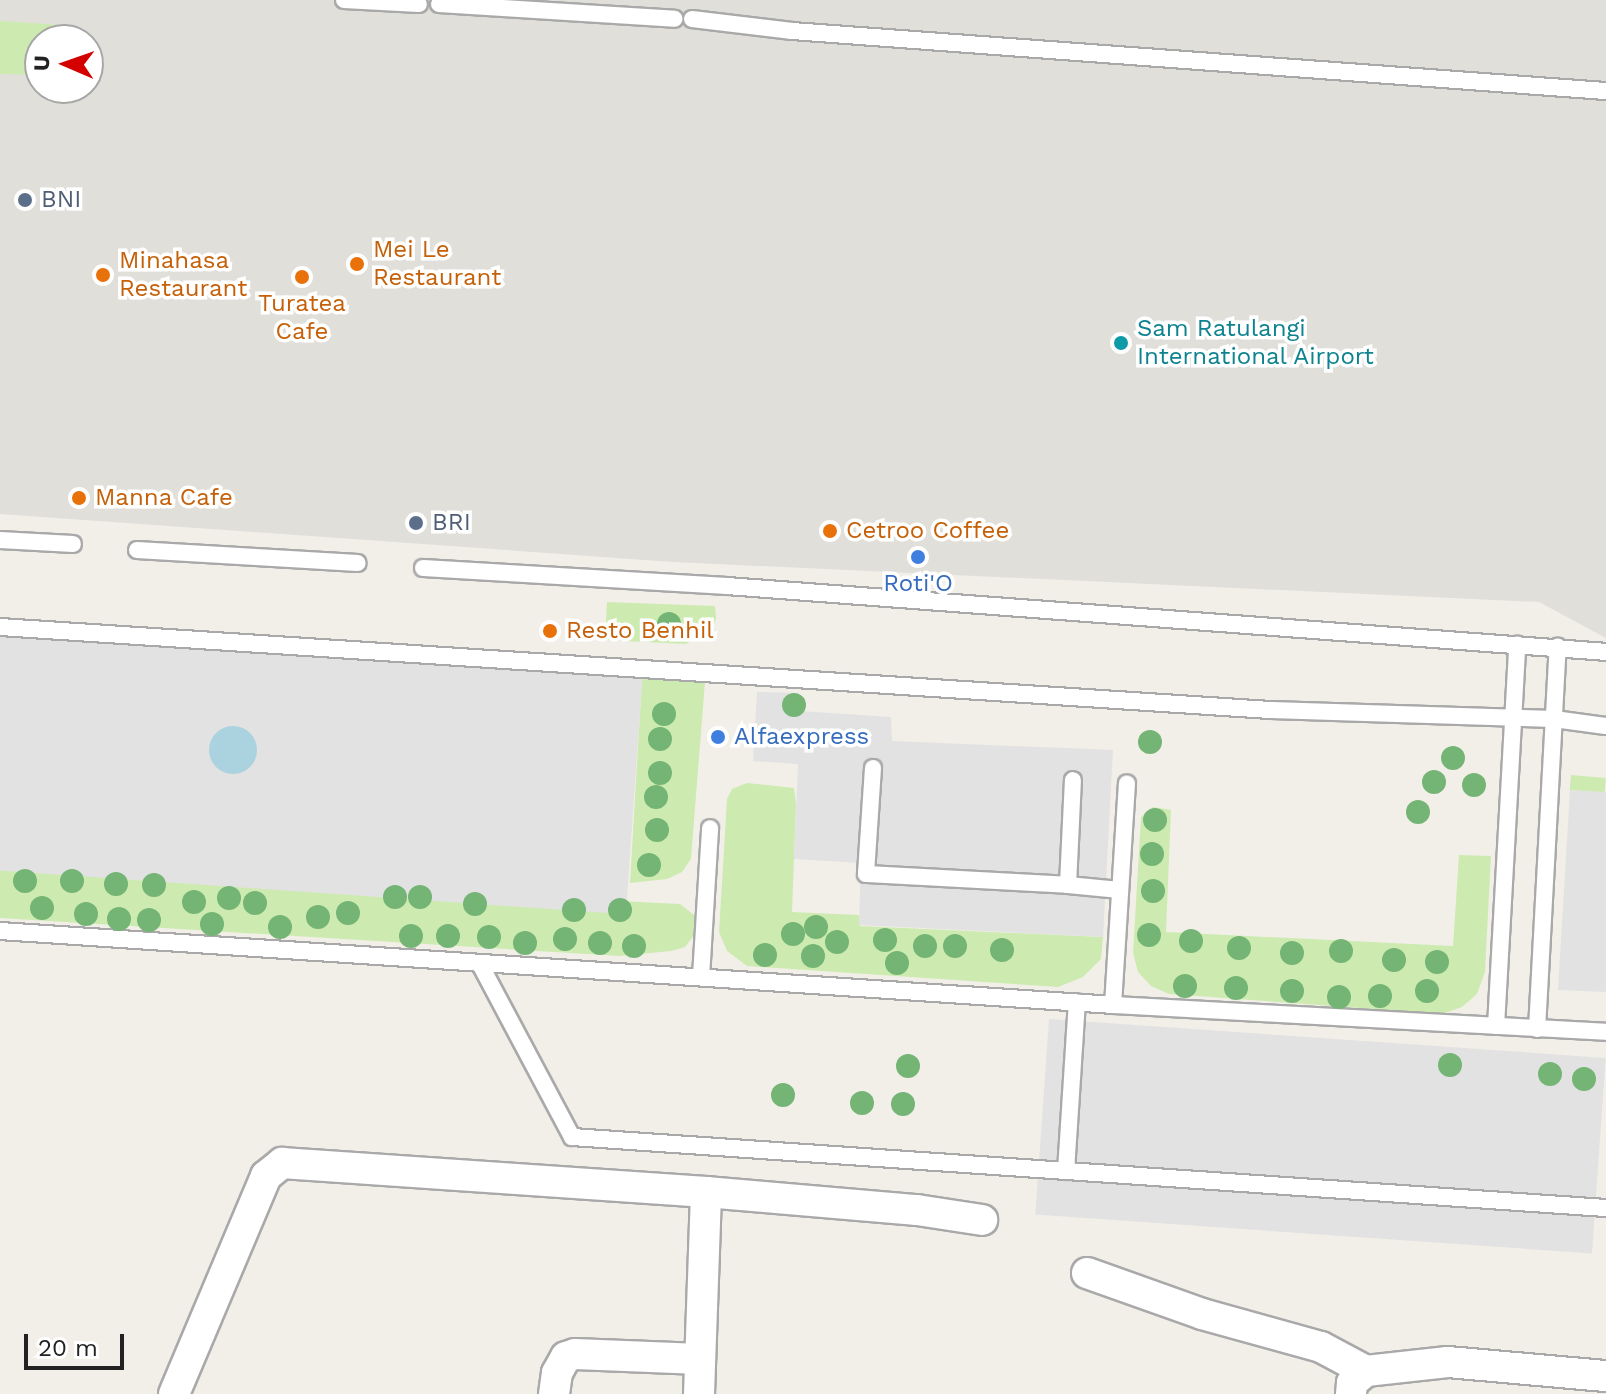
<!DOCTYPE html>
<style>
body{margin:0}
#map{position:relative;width:1606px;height:1394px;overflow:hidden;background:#f2efe9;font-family:"Work Sans",sans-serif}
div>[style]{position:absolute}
.airport>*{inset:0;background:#e1dfda}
.grass>*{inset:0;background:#cdebb0;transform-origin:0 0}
.parking>*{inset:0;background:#e2e2e2;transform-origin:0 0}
.water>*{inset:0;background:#aad3df}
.round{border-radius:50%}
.roads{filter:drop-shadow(2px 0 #a9a9a9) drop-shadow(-2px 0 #a9a9a9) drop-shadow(0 2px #a9a9a9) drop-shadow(0 -2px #a9a9a9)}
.service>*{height:16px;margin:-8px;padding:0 8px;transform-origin:8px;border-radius:8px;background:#fff}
.minor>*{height:30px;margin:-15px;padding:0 15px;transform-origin:15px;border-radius:15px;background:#fff}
.trees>*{width:24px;height:24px;margin:-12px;border-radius:50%;background:#74b475}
.dots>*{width:22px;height:22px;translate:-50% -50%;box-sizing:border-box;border:4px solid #fff;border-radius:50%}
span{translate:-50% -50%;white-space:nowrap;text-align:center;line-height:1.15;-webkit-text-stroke:7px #fff;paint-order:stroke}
.service-label{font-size:24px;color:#4e5e75}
.left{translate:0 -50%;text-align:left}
.food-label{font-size:24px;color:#c56008}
.culture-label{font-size:24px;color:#0d838f}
.shop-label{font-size:24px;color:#366cbe}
.north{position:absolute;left:24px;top:24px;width:80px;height:80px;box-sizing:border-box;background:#fff;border:2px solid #a7a7a7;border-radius:50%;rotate:272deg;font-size:22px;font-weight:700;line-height:32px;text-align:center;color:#222}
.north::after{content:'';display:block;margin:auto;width:28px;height:36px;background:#d40000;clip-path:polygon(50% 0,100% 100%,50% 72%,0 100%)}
.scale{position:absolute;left:24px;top:1334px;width:100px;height:36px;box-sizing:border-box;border:4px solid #222;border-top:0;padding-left:10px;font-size:24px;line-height:28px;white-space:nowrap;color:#222;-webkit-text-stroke:6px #fff;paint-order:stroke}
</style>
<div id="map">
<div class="airport">
<div style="clip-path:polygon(evenodd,0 0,1606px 0,1606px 638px,1539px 602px,673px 562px,0 514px,0 0,40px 40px,88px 40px,88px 88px,40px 88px,40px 40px)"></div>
</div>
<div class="grass">
<div style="clip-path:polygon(0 21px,61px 25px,64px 40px,40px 40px,40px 75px,0 74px)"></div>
<div style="clip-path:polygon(607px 602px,715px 606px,716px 618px,714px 624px,686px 644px,605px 640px)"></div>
<div style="clip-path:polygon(642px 678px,705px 682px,691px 859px,682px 872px,667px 879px,630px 883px)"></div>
<div style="left:1571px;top:775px;width:35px;height:15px;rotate:5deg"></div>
<div style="clip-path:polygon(747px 783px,794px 788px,796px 804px,792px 912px,859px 915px,860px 926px,1103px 937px,1101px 959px,1083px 977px,1058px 987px,747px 966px,727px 951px,719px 932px,727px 799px,732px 789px)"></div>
<div style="clip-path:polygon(1153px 807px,1171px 810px,1166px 932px,1453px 946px,1459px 855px,1491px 856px,1485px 972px,1477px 994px,1462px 1007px,1442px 1014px,1169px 994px,1151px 986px,1138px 972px,1133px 953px,1141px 817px)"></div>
<div style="clip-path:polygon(0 870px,680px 904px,694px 915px,695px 934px,685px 947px,671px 951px,620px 956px,0 918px)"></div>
</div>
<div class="parking">
<div style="left:0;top:633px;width:644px;height:237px;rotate:4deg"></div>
<div style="clip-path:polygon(757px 692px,799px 693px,800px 711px,891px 717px,892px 741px,1113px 750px,1103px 937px,859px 925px,861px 863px,794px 859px,798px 764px,753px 761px)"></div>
<div style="clip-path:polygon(1570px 790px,1606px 792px,1606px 992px,1558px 990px)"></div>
<div style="left:1049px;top:1019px;width:558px;height:196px;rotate:4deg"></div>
</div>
<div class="water">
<div class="round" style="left:209px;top:726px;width:48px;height:48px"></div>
</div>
<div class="roads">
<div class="service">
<div style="left:344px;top:0;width:75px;rotate:3.1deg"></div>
<div style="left:439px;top:4px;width:236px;rotate:3.6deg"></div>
<div style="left:692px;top:19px;width:101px;rotate:6.8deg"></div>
<div style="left:792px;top:31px;width:816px;rotate:4.22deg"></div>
<div style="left:0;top:540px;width:73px;rotate:3.1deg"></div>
<div style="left:137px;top:550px;width:221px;rotate:3.4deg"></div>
<div style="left:423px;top:568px;width:305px;rotate:3.4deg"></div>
<div style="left:727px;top:586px;width:881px;rotate:4.29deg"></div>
<div style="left:0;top:627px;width:1274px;rotate:3.74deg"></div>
<div style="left:1271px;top:710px;width:283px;rotate:1.8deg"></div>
<div style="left:1554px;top:719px;width:52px;rotate:7.7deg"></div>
<div style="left:873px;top:768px;width:106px;rotate:93.8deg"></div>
<div style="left:866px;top:874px;width:202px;rotate:3.1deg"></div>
<div style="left:1068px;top:885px;width:105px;rotate:-87.3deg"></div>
<div style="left:1068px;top:885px;width:52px;rotate:5.5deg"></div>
<div style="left:0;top:931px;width:1115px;rotate:3.8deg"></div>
<div style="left:1113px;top:1005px;width:494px;rotate:3.1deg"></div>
<div style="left:480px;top:964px;width:196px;rotate:62deg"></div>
<div style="left:572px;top:1137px;width:1036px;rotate:3.93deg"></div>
<div style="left:701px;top:977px;width:149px;rotate:-86.5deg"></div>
<div style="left:1113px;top:1005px;width:222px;rotate:-86.4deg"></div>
<div style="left:1496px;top:1026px;width:382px;rotate:-86.8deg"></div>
<div style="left:1537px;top:1029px;width:383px;rotate:-86.9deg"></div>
<div style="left:1066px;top:1171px;width:169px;rotate:-86.3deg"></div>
</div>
<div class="minor">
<div style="left:1087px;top:1273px;width:122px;rotate:19.6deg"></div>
<div style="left:1202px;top:1314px;width:123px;rotate:15.5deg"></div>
<div style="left:1321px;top:1347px;width:51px;rotate:28.1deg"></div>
<div style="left:174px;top:1394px;width:237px;rotate:-67.1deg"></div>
<div style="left:266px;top:1176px;width:21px;rotate:-39deg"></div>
<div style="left:282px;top:1163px;width:425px;rotate:3.9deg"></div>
<div style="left:706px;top:1192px;width:212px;rotate:4.9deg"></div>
<div style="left:917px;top:1210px;width:66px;rotate:8.7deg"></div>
<div style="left:554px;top:1394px;width:21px;rotate:-82deg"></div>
<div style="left:557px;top:1373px;width:18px;rotate:-61deg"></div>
<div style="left:566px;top:1357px;width:9px;rotate:-18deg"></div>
<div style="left:575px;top:1354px;width:125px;rotate:2.3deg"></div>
<div style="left:699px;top:1394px;width:202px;rotate:-88deg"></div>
<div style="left:1351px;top:1394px;width:11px;rotate:-85deg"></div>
<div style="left:1352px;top:1383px;width:18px;rotate:-41deg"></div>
<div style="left:1366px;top:1371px;width:82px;rotate:-6.3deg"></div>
<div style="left:1448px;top:1362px;width:159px;rotate:5.1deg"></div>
</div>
</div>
<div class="trees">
<div style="left:669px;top:624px"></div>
<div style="left:794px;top:705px"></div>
<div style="left:664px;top:714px"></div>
<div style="left:660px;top:739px"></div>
<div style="left:1150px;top:742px"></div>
<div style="left:1453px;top:758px"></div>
<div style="left:660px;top:773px"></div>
<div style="left:1434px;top:782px"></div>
<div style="left:1474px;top:785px"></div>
<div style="left:656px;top:797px"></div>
<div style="left:1418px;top:812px"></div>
<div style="left:1155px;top:820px"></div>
<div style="left:657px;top:830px"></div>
<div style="left:1152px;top:854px"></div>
<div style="left:649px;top:865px"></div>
<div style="left:25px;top:881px"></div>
<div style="left:72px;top:881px"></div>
<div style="left:116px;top:884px"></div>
<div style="left:154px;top:885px"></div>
<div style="left:1153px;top:891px"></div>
<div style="left:395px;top:897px"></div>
<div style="left:420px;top:897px"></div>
<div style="left:229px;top:898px"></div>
<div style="left:194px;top:902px"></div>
<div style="left:255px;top:903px"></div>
<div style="left:475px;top:904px"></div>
<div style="left:42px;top:908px"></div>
<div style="left:574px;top:910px"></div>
<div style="left:620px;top:910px"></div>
<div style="left:348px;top:913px"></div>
<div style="left:86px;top:914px"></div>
<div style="left:318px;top:917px"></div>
<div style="left:119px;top:919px"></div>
<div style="left:149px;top:920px"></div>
<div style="left:212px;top:924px"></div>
<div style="left:280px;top:927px"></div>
<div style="left:816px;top:927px"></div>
<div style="left:793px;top:934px"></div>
<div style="left:1149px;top:935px"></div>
<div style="left:411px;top:936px"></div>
<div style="left:448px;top:936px"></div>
<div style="left:489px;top:937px"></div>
<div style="left:565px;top:939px"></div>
<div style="left:885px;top:940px"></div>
<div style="left:1191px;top:941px"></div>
<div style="left:837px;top:942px"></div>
<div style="left:525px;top:943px"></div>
<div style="left:600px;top:943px"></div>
<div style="left:634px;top:946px"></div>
<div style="left:925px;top:946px"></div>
<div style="left:955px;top:946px"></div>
<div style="left:1239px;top:948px"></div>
<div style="left:1002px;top:950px"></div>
<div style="left:1341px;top:951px"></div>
<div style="left:1292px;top:953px"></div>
<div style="left:765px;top:955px"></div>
<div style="left:813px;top:956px"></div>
<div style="left:1394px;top:960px"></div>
<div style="left:1437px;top:962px"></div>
<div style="left:897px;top:963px"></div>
<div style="left:1185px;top:986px"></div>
<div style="left:1236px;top:988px"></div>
<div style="left:1292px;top:991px"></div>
<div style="left:1427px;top:991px"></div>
<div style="left:1380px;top:996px"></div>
<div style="left:1339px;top:997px"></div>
<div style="left:1450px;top:1065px"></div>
<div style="left:908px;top:1066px"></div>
<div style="left:1550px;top:1074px"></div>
<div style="left:1584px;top:1079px"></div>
<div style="left:783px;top:1095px"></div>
<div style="left:862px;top:1103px"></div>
<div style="left:903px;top:1104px"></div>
</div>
<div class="dots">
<div style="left:25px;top:200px;background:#5c6f8a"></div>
<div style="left:357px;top:264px;background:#e8710a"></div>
<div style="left:103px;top:275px;background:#e8710a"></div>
<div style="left:302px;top:277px;background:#e8710a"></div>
<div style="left:1121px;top:343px;background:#0f9aa8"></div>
<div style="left:79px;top:498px;background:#e8710a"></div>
<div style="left:416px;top:523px;background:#5c6f8a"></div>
<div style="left:830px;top:531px;background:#e8710a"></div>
<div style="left:918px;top:557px;background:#3f7fe0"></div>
<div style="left:550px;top:631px;background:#e8710a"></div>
<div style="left:718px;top:737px;background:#3f7fe0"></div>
</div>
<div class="service-label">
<span class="left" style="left:41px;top:200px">BNI</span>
<span class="left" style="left:432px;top:523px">BRI</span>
</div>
<div class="food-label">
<span class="left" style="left:373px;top:264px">Mei Le<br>Restaurant</span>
<span class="left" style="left:119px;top:275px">Minahasa<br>Restaurant</span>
<span style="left:302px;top:318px">Turatea<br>Cafe</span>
<span class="left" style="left:95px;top:498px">Manna Cafe</span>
<span class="left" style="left:846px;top:531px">Cetroo Coffee</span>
<span class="left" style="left:566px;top:631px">Resto Benhil</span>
</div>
<div class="culture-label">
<span class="left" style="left:1137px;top:343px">Sam Ratulangi<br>International Airport</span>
</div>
<div class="shop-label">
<span style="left:918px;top:584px">Roti'O</span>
<span class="left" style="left:734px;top:737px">Alfaexpress</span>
</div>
<div class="north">U</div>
<div class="scale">20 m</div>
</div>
